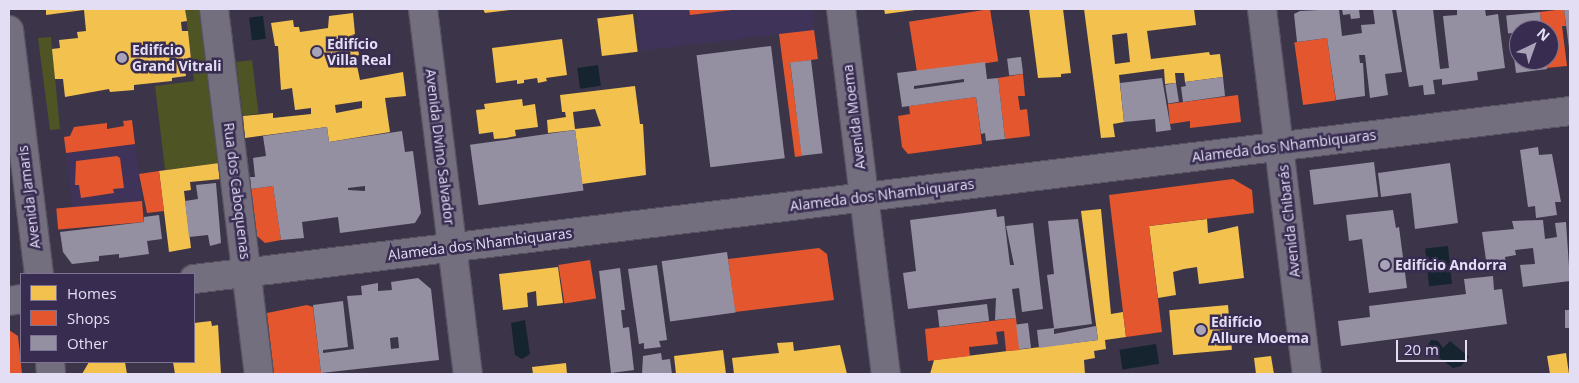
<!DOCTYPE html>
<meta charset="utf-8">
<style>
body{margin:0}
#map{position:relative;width:1579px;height:383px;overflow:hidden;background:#3c3549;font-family:"Open Sans",sans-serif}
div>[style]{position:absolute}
.built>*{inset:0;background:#3f335a;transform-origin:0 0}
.green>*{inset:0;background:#4e5423;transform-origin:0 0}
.water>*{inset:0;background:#15242f;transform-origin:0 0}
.homes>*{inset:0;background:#f2c14e;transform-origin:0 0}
.shops>*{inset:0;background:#e4572e;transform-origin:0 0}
.building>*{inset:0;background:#9590a1;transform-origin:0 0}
.roads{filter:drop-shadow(1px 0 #585263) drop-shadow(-1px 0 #585263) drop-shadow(0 1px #585263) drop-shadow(0 -1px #585263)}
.minor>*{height:28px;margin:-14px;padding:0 14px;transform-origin:14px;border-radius:14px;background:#736f7f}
.dots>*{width:14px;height:14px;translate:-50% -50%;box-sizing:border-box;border:2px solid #382d51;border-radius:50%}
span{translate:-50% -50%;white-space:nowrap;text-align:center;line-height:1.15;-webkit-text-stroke:5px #382d51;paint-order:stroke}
.poi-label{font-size:14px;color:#e4def5;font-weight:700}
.left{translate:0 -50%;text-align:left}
.street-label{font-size:14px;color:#e4def5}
.frame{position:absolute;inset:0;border:10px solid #e4def5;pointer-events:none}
.legend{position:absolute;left:20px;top:273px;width:175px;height:90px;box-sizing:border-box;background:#382d51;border:1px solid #7d7493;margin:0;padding:6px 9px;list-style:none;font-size:15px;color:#e4def5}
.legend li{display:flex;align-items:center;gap:10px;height:25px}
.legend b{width:25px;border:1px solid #7d7493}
.north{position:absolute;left:1509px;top:20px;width:50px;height:50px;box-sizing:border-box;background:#382d51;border:1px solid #7d7493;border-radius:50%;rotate:42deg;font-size:14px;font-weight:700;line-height:20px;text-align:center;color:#e4def5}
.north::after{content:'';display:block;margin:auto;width:18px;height:22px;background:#a9a3b9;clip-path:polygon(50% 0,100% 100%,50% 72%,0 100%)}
.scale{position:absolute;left:1396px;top:340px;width:71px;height:22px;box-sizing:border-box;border:2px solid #e4def5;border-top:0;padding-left:6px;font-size:15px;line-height:18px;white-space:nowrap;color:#e4def5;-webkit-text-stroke:4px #382d51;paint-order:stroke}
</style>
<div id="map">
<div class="built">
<div style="clip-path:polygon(636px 9px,812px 9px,814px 30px,641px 51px)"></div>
<div style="left:135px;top:144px;width:57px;height:70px;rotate:83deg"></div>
</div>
<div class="green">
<div style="clip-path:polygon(185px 9px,200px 9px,219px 163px,165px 170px,155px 86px,194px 81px)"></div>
<div style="clip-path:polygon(51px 37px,60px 129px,50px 130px,38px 38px)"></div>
<div style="left:252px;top:60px;width:54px;height:16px;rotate:83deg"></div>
</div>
<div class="water">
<div style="left:263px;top:16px;width:23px;height:14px;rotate:83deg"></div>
<div style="left:598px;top:65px;width:21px;height:21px;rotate:82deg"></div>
<div style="left:1448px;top:246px;width:38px;height:23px;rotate:84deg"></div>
<div style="clip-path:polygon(525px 320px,530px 354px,522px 359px,515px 355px,511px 323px)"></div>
<div style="clip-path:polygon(1431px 340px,1438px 341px,1443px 348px,1450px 341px,1469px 357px,1461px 366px,1453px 368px,1430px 351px,1428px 345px)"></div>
<div style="left:1156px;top:344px;width:20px;height:37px;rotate:81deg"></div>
</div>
<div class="homes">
<div style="clip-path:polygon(46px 9px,185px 9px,187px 21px,181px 22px,182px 31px,188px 31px,192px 68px,185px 69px,186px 76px,172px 78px,172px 81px,134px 85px,134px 90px,110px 92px,109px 89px,65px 97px,63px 79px,55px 79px,52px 49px,60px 48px,59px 40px,78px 38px,77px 32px,86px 31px,84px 10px,46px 15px)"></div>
<div style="clip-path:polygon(483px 9px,510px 9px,510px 10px,485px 13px)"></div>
<div style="clip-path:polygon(884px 9px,914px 9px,915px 10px,885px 14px)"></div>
<div style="clip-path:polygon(1029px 9px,1063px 9px,1071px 73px,1061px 74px,1061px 77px,1038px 78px)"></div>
<div style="clip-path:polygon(evenodd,1084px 9px,1194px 9px,1196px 25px,1147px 31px,1151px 59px,1209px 52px,1210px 55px,1220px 54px,1223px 77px,1185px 82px,1184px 73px,1175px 73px,1176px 83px,1165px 84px,1164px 69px,1119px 75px,1124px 122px,1113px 124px,1115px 137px,1101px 138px,1084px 9px,1127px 33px,1130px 62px,1115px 64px,1112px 35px,1127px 33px)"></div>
<div style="clip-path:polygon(evenodd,353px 13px,355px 34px,352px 35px,356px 37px,359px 55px,355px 56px,360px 80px,403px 72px,406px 96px,385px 98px,390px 132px,329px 142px,327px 127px,245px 138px,243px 116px,273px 113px,273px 118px,311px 114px,311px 108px,295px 110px,292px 88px,281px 90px,278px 46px,275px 46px,271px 23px,293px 20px,294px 27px,299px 27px,300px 32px,328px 28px,329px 16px,353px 13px,362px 101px,362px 108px,336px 113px,335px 105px,362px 101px)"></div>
<div style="left:633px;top:14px;width:38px;height:36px;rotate:83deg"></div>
<div style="clip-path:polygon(562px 39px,567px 75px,546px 78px,547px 81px,538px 83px,537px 78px,524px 80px,524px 83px,517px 84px,517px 80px,496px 83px,492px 48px)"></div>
<div style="clip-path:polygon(evenodd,635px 86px,640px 124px,643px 124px,646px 175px,582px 184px,575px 130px,548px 133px,547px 120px,566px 117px,565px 112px,562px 112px,560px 95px,635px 86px,595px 109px,601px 126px,575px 129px,573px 112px,595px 109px)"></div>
<div style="clip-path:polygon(522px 99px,523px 106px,535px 104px,538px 127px,515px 130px,516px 136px,506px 138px,494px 139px,493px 132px,479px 134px,476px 110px,485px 109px,484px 104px)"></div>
<div style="clip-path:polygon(219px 163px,221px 179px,190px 182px,191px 190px,184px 191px,191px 248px,169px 252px,159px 171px)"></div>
<div style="clip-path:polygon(1101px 209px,1111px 314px,1123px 312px,1126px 337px,1105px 340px,1106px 349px,1094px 351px,1095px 358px,1084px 360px,1085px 374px,930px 374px,934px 360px,1098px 340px,1081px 211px)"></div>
<div style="clip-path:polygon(1207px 219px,1208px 233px,1238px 226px,1244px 278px,1199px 284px,1197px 267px,1184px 269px,1173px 272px,1176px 295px,1158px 298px,1149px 226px)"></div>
<div style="clip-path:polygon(558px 267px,563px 303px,537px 306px,536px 291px,527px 293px,528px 307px,503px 310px,499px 274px)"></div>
<div style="left:1228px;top:305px;width:45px;height:59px;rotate:85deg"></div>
<div style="clip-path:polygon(211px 321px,212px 326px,218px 325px,221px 374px,175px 374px,173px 362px,194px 362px,194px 323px)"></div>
<div style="clip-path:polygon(793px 342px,794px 351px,840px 345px,847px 374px,734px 374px,732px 358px,779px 353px,777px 343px)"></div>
<div style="clip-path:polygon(723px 350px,726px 374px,676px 374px,674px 356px)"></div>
<div style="clip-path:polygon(1566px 353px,1569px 374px,1550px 374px,1547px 356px)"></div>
<div style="clip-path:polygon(1271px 356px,1274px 374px,1256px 374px,1254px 358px)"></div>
<div style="clip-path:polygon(89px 362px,125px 362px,127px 374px,82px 374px)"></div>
<div style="clip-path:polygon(566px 363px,567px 374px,533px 374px,532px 367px)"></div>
</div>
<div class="shops">
<div style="clip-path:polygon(689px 9px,732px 9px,732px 10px,690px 15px)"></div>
<div style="left:990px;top:9px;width:53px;height:82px;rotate:81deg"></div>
<div style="clip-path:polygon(1564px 9px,1566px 26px,1562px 26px,1567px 66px,1546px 68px,1549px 30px,1542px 30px,1540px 12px)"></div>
<div style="clip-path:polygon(814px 30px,818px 59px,790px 63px,802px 156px,795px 157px,779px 34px)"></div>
<div style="left:1327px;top:38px;width:63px;height:33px;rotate:82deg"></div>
<div style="clip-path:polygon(1023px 74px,1025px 96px,1018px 96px,1020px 110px,1027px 109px,1030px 136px,1005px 139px,998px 78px)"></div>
<div style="clip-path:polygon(1238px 95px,1241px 122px,1190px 128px,1190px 121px,1170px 124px,1168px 104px)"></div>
<div style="clip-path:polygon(976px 97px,982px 144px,908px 154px,902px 147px,898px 116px,910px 114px,909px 106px)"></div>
<div style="clip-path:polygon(132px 120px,135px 144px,66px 153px,64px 137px,70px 136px,74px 127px,107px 123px,107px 129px,124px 126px,123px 121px)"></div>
<div style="clip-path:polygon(117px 156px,120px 158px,124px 188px,113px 189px,114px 193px,81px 198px,79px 185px,75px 185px,76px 161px)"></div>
<div style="clip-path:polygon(159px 171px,164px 211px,147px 213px,139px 174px)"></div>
<div style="clip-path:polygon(1233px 179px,1252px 190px,1254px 213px,1149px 226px,1162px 332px,1126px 337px,1109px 195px)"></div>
<div style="clip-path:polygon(273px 186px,281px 240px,265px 243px,257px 236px,251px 189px)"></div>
<div style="left:142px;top:201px;width:21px;height:86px;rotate:85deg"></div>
<div style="clip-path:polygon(819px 248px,827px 254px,834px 300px,735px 312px,728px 259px)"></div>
<div style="left:590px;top:260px;width:39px;height:32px;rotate:81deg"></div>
<div style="clip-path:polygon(307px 305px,313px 307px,321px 373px,274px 374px,267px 313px)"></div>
<div style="clip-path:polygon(1016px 318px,1020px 350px,1006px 351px,1004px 331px,996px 332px,998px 344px,969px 347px,970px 356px,928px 361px,925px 329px)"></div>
<div style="clip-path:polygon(9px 330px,18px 336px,22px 374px,9px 374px)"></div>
</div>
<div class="building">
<div style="clip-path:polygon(1339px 9px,1342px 36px,1362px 33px,1361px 25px,1375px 24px,1373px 9px,1392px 9px,1402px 72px,1385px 74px,1388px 95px,1370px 98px,1365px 55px,1359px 55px,1360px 63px,1363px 63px,1365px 96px,1336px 100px,1327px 38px,1297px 42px,1294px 14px,1300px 11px)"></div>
<div style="clip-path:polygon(1342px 9px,1359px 9px,1360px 18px,1351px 19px,1350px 14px,1343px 15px)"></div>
<div style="clip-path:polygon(1396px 9px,1433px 9px,1440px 69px,1449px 68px,1443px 16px,1457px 15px,1457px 9px,1485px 9px,1486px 16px,1498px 14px,1505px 68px,1477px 72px,1478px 80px,1442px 85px,1442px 79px,1433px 80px,1435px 94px,1424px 95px,1423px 85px,1409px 87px)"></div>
<div style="clip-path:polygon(1564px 9px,1570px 9px,1570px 48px,1569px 48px)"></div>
<div style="left:1540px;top:12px;width:18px;height:34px;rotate:84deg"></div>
<div style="clip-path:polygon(1519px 40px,1519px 60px,1545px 60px,1547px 69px,1516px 73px,1512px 41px)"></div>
<div style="left:771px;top:46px;width:113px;height:75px;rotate:83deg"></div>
<div style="left:1021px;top:57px;width:17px;height:14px;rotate:83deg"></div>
<div style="left:811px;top:60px;width:94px;height:21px;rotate:83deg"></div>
<div style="clip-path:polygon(evenodd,985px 62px,987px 79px,998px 78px,1005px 139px,986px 141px,985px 133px,981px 134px,976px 97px,902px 107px,897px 73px,985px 62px,964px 79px,964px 82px,914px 89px,914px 86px,964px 79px)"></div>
<div style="clip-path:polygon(1223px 77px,1225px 96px,1183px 102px,1181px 87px,1186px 86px,1185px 82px)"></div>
<div style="clip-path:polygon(1162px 78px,1171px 130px,1156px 132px,1155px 119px,1124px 122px,1120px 83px)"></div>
<div style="left:1176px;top:83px;width:19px;height:11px;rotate:81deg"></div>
<div style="clip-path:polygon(evenodd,327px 127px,329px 142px,402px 131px,405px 152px,413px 151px,421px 213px,415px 223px,340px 233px,338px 217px,302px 222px,304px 238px,281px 240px,273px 186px,251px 189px,250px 177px,255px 177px,253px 158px,266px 156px,263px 136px,327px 127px,365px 186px,365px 191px,348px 190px,348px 188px,365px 186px)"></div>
<div style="left:575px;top:130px;width:61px;height:106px;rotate:82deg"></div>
<div style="clip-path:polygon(1538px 147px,1539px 155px,1552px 154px,1561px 202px,1555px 202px,1557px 215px,1536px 218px,1535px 206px,1528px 207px,1520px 150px)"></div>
<div style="left:1374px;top:162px;width:35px;height:65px;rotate:83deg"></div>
<div style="clip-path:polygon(1450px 163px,1458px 223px,1415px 229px,1411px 193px,1381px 197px,1378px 173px)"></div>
<div style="clip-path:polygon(216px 183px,221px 243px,210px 246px,208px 235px,189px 237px,185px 201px,198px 199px,196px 185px)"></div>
<div style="clip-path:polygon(996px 209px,997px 217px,1004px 216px,1010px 265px,1014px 265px,1006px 226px,1033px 223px,1043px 309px,1022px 312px,1019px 288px,1012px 289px,1016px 318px,995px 320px,996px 298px,908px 309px,903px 273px,916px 271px,910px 220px)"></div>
<div style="clip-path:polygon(1393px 210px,1396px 228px,1399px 227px,1407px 288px,1369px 293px,1362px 239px,1349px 241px,1346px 215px)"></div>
<div style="clip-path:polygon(159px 215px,162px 239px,147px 241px,149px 254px,119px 258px,119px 254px,99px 256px,99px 261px,72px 264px,63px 252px,60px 232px,144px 222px,144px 217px)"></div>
<div style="clip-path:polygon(1078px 219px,1092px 324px,1054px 329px,1054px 334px,1096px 326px,1098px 340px,1039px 348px,1037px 330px,1054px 328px,1047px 275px,1054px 274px,1048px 221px)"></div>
<div style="clip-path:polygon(1543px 220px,1545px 239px,1557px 237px,1555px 223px,1566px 222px,1570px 281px,1523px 287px,1520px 265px,1535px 264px,1533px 248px,1515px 250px,1516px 255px,1505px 257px,1506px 265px,1487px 267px,1482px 232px,1514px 229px,1512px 221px)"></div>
<div style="left:727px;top:252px;width:61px;height:66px;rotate:82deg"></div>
<div style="clip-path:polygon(657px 265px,667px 340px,659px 341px,661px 347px,644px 349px,644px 343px,639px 344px,628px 269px)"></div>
<div style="clip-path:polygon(620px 268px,625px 310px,621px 310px,623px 328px,629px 327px,634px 370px,611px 373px,599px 271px)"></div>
<div style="clip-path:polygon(1493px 276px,1494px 290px,1502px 289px,1507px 324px,1341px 346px,1338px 321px,1370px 317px,1369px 306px,1466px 294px,1464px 279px)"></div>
<div style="clip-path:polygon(evenodd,418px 278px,431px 289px,439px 360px,321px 373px,313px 305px,343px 301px,348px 347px,323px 350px,323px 353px,354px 349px,347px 296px,362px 295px,361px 286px,378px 283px,378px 291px,392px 290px,391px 282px,418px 278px,398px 337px,399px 348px,391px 349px,390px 338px,398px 337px)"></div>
<div style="left:987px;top:304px;width:17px;height:50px;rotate:83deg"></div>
<div style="left:1570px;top:310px;width:18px;height:5px;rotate:90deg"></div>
<div style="left:1028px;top:323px;width:25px;height:12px;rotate:83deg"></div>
<div style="clip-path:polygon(661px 353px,662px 360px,670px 359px,672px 374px,642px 374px,643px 356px)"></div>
</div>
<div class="roads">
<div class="minor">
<div style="left:214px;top:9px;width:368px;rotate:83deg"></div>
<div style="left:423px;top:9px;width:368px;rotate:83deg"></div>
<div style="left:841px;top:9px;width:368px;rotate:83deg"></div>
<div style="left:1262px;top:9px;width:368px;rotate:83deg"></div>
<div style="left:9px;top:30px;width:246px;rotate:83deg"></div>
<div style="left:194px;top:279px;width:1386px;rotate:-6.96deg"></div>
<div style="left:9px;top:301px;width:12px;rotate:-9deg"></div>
<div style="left:50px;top:362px;width:12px;rotate:85deg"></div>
</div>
</div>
<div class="dots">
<div style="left:317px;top:52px;background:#a9a3b9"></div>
<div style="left:122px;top:58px;background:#a9a3b9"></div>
<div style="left:1385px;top:265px;background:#a9a3b9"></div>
<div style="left:1201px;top:330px;background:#a9a3b9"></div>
</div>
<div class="poi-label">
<span class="left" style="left:327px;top:52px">Edifício<br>Villa Real</span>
<span class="left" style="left:132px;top:58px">Edifício<br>Grand Vitrali</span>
<span class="left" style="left:1395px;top:265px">Edifício Andorra</span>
<span class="left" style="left:1211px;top:330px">Edifício<br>Allure Moema</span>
</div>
<div class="street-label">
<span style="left:854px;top:117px;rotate:-97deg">Avenida Moema</span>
<span style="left:1284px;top:146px;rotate:-7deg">Alameda dos Nhambiquaras</span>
<span style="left:440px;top:147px;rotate:83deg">Avenida Divino Salvador</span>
<span style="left:237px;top:191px;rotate:83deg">Rua dos Caboquenas</span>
<span style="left:882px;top:195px;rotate:-7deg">Alameda dos Nhambiquaras</span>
<span style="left:29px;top:197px;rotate:-97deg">Avenida Jamaris</span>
<span style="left:1289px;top:221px;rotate:-96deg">Avenida Chibarás</span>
<span style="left:480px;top:244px;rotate:-7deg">Alameda dos Nhambiquaras</span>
</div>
<div class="frame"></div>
<ul class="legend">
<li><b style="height:14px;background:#f2c14e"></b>Homes</li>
<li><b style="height:14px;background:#e4572e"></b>Shops</li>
<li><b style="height:14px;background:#9590a1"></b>Other</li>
</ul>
<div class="north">N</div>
<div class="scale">20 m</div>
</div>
